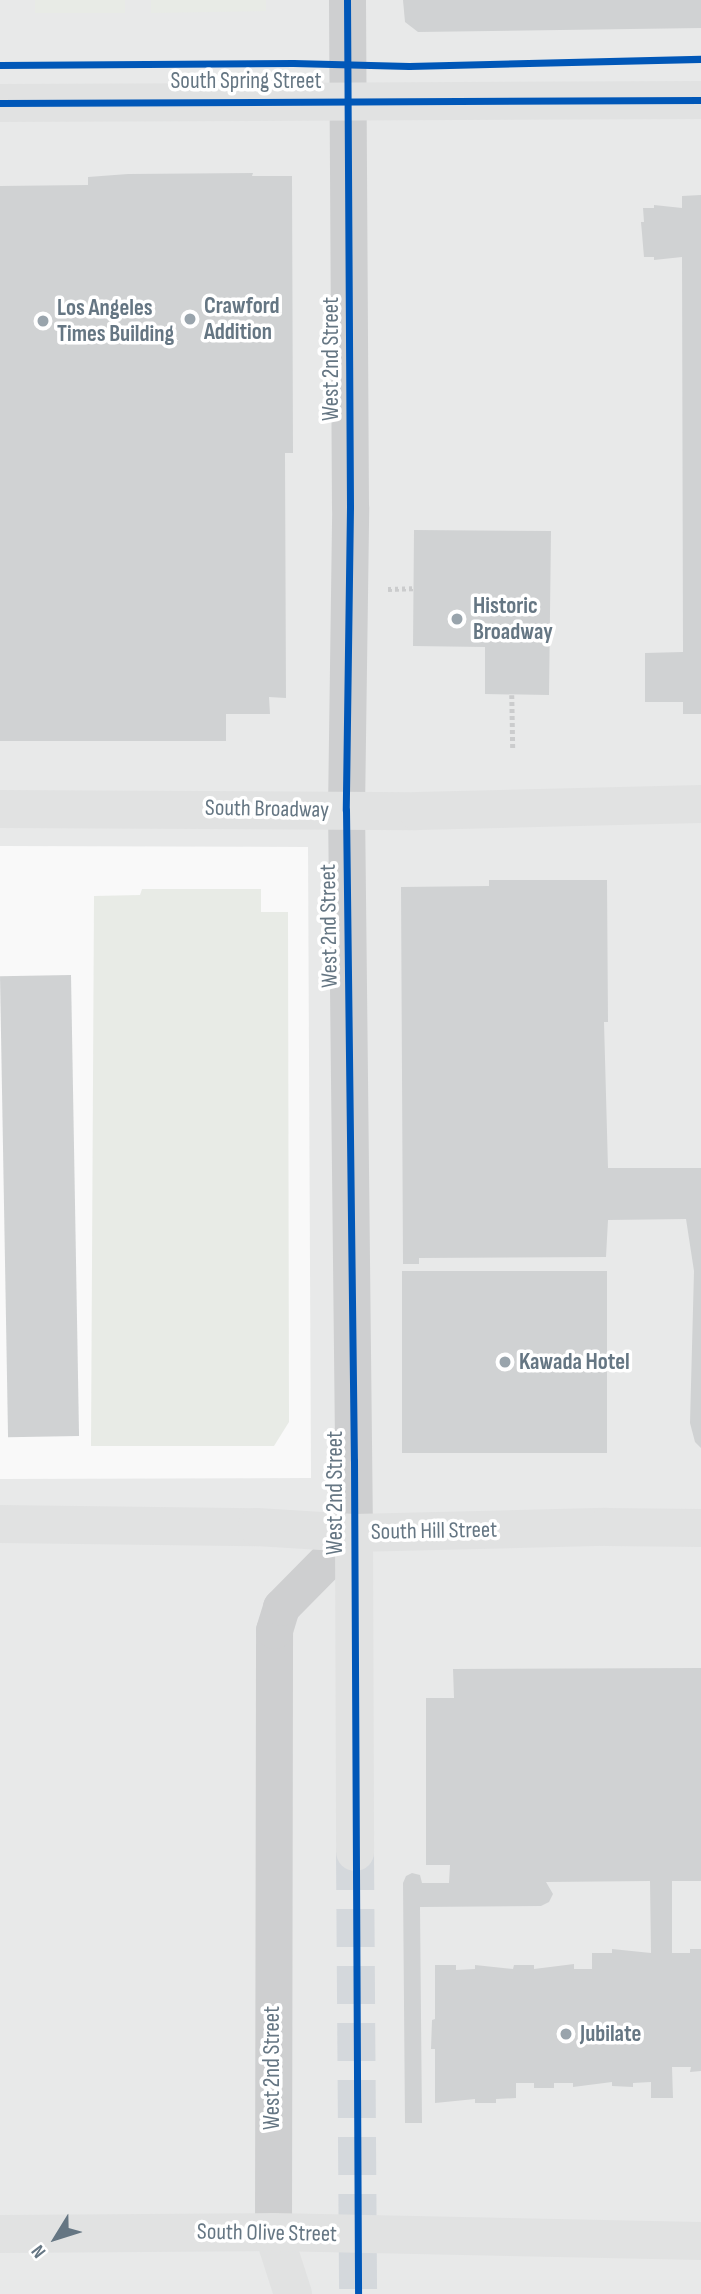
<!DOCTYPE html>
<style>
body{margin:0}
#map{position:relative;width:701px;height:2294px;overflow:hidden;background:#f9f9f9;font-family:"Sofia Sans Condensed",sans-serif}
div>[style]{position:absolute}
.built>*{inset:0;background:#e8e9e9}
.green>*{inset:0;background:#e8ebe6;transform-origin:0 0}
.building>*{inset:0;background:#d0d2d3;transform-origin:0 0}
.secondary-tunnel>*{height:38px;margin-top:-19px;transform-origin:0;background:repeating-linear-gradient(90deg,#d4d8dc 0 38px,transparent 0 57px)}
.path>*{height:4.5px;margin-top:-2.25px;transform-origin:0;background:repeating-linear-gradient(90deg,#cbcccd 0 3.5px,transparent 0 7px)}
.tertiary>*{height:37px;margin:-18.5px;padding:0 18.5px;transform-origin:18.5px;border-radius:18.5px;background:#cecfd0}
.secondary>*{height:38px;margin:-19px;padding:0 19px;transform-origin:19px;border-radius:19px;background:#e1e2e2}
.primary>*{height:38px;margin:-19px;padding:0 19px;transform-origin:19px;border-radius:19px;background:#e1e2e2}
.cycleway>*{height:7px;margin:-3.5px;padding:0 3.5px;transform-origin:3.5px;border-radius:3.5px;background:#0057b8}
.dots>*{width:19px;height:19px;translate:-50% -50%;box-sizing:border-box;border:4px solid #fff;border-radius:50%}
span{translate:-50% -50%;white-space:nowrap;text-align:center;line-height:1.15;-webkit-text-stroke:7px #fff;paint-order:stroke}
.street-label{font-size:23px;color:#657683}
.poi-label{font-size:23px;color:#657683;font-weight:700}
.left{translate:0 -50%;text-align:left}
.north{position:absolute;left:21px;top:2203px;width:70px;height:70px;-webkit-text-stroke:5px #fff;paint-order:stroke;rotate:232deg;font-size:19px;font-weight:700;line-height:28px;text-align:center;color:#657683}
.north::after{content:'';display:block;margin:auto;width:24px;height:32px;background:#657683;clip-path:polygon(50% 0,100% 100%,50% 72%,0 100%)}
</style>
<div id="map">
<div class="built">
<div style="clip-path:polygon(0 0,701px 0,701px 2294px,0 2294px,0 1479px,311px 1478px,308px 847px,0 846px)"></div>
</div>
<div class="green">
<div style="left:35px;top:0;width:90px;height:13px"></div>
<div style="clip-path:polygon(151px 0,266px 0,266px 11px,151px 13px)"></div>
<div style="clip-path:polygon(142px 889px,261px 889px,261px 912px,288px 912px,289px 1422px,274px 1446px,91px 1446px,94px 896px,140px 895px)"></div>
</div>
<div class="building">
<div style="clip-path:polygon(403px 0,701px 0,701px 28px,418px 32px,405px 22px)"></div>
<div style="clip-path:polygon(253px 173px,252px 176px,292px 176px,293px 453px,285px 453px,286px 698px,269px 697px,270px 714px,226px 714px,226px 741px,0 741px,0 186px,88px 185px,88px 177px,128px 174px)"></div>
<div style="clip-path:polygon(701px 195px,701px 714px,683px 714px,683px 702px,645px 702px,645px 653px,683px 652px,682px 257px,654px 260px,654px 257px,644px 257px,641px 222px,644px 222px,643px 208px,654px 208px,654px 205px,682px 208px,682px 196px)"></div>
<div style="clip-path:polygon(414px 530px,551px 531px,549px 695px,485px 694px,485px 647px,413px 646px)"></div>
<div style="clip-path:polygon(489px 880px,607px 880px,608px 1022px,604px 1022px,608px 1168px,701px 1168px,701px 1448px,695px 1442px,690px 1423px,694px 1271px,686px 1219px,608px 1220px,606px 1257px,419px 1258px,419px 1264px,403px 1264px,401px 887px,489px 886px)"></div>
<div style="left:71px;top:975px;width:461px;height:71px;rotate:89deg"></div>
<div style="left:607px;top:1271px;width:182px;height:205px;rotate:90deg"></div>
<div style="clip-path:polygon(701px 1668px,701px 1881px,672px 1881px,672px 1953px,690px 1953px,690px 1949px,701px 1949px,701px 2071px,690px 2072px,691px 2067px,672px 2067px,673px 2098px,651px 2098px,651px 2082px,633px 2083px,633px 2087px,612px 2086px,612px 2082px,573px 2087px,573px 2083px,554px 2083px,554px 2088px,534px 2088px,534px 2083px,516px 2083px,516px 2098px,496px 2099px,496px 2103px,475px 2103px,475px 2099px,435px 2103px,435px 2049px,431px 2049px,432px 2020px,435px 2019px,435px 1965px,456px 1965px,456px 1970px,475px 1969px,475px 1965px,513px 1969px,514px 1965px,534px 1965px,534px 1969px,574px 1964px,574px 1969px,592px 1969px,592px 1953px,612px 1953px,612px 1949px,651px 1953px,650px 1881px,546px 1882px,553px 1894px,549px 1902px,541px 1906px,420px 1907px,422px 2123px,405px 2123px,403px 1883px,406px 1876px,412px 1873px,420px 1875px,422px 1883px,449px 1883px,450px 1865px,426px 1865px,426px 1698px,454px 1698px,453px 1669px)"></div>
</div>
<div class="secondary-tunnel">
<div style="left:355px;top:1852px;width:442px;rotate:89.6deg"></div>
</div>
<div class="path">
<div style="left:388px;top:589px;width:25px;rotate:-2deg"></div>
<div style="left:512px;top:695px;width:55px;rotate:89deg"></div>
</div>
<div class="tertiary">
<div style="left:273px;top:2232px;width:602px;rotate:-89.9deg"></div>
<div style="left:274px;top:1630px;width:24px;rotate:-73deg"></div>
<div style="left:281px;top:1607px;width:104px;rotate:-45.4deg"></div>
<div style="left:354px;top:1533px;width:723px;rotate:-90.63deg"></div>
<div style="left:346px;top:810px;width:303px;rotate:-89.2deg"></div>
<div style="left:350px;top:507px;width:507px;rotate:-90.34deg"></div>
</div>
<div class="secondary">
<div style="left:0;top:809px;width:417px;rotate:0.3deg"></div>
<div style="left:417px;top:811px;width:284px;rotate:-1.4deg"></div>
<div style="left:0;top:1524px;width:257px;rotate:0.7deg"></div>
<div style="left:257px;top:1527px;width:97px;rotate:3.5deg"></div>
<div style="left:354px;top:1533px;width:252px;rotate:-1.4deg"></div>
<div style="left:606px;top:1527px;width:95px;rotate:0.6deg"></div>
<div style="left:354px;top:1533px;width:319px;rotate:89.8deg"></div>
<div style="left:273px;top:2232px;width:65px;rotate:72.1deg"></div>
<div style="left:0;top:2234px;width:273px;rotate:-0.4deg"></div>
<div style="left:273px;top:2232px;width:428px;rotate:1.2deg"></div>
</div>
<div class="primary">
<div style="left:0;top:103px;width:701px;rotate:-0.25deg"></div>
</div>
<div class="cycleway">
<div style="left:347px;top:0;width:507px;rotate:89.66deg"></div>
<div style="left:350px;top:507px;width:303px;rotate:90.8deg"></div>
<div style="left:346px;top:810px;width:651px;rotate:89.3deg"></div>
<div style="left:354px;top:1461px;width:833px;rotate:89.72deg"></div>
<div style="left:0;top:65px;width:293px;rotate:-0.4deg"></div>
<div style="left:293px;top:63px;width:116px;rotate:1.5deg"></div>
<div style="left:409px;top:66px;width:292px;rotate:-1.4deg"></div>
<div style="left:0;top:103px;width:701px;rotate:-0.25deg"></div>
</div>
<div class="dots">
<div style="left:190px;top:319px;background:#99a4ac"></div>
<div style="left:43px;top:321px;background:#99a4ac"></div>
<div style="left:457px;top:619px;background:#99a4ac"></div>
<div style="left:505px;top:1362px;background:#99a4ac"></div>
<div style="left:566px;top:2034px;background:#99a4ac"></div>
</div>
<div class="street-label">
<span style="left:246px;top:81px">South Spring Street</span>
<span style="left:331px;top:359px;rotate:-90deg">West 2nd Street</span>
<span style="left:267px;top:809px;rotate:1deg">South Broadway</span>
<span style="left:329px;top:926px;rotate:-91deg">West 2nd Street</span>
<span style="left:335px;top:1493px;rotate:-90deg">West 2nd Street</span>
<span style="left:434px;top:1531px;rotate:-1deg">South Hill Street</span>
<span style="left:272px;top:2068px;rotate:-90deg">West 2nd Street</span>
<span style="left:267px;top:2233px;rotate:1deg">South Olive Street</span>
</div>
<div class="poi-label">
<span class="left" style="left:204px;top:319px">Crawford<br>Addition</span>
<span class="left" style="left:57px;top:321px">Los Angeles<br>Times Building</span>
<span class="left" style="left:473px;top:619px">Historic<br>Broadway</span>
<span class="left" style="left:519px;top:1362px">Kawada Hotel</span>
<span class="left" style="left:580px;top:2034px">Jubilate</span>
</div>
<div class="north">N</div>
</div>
